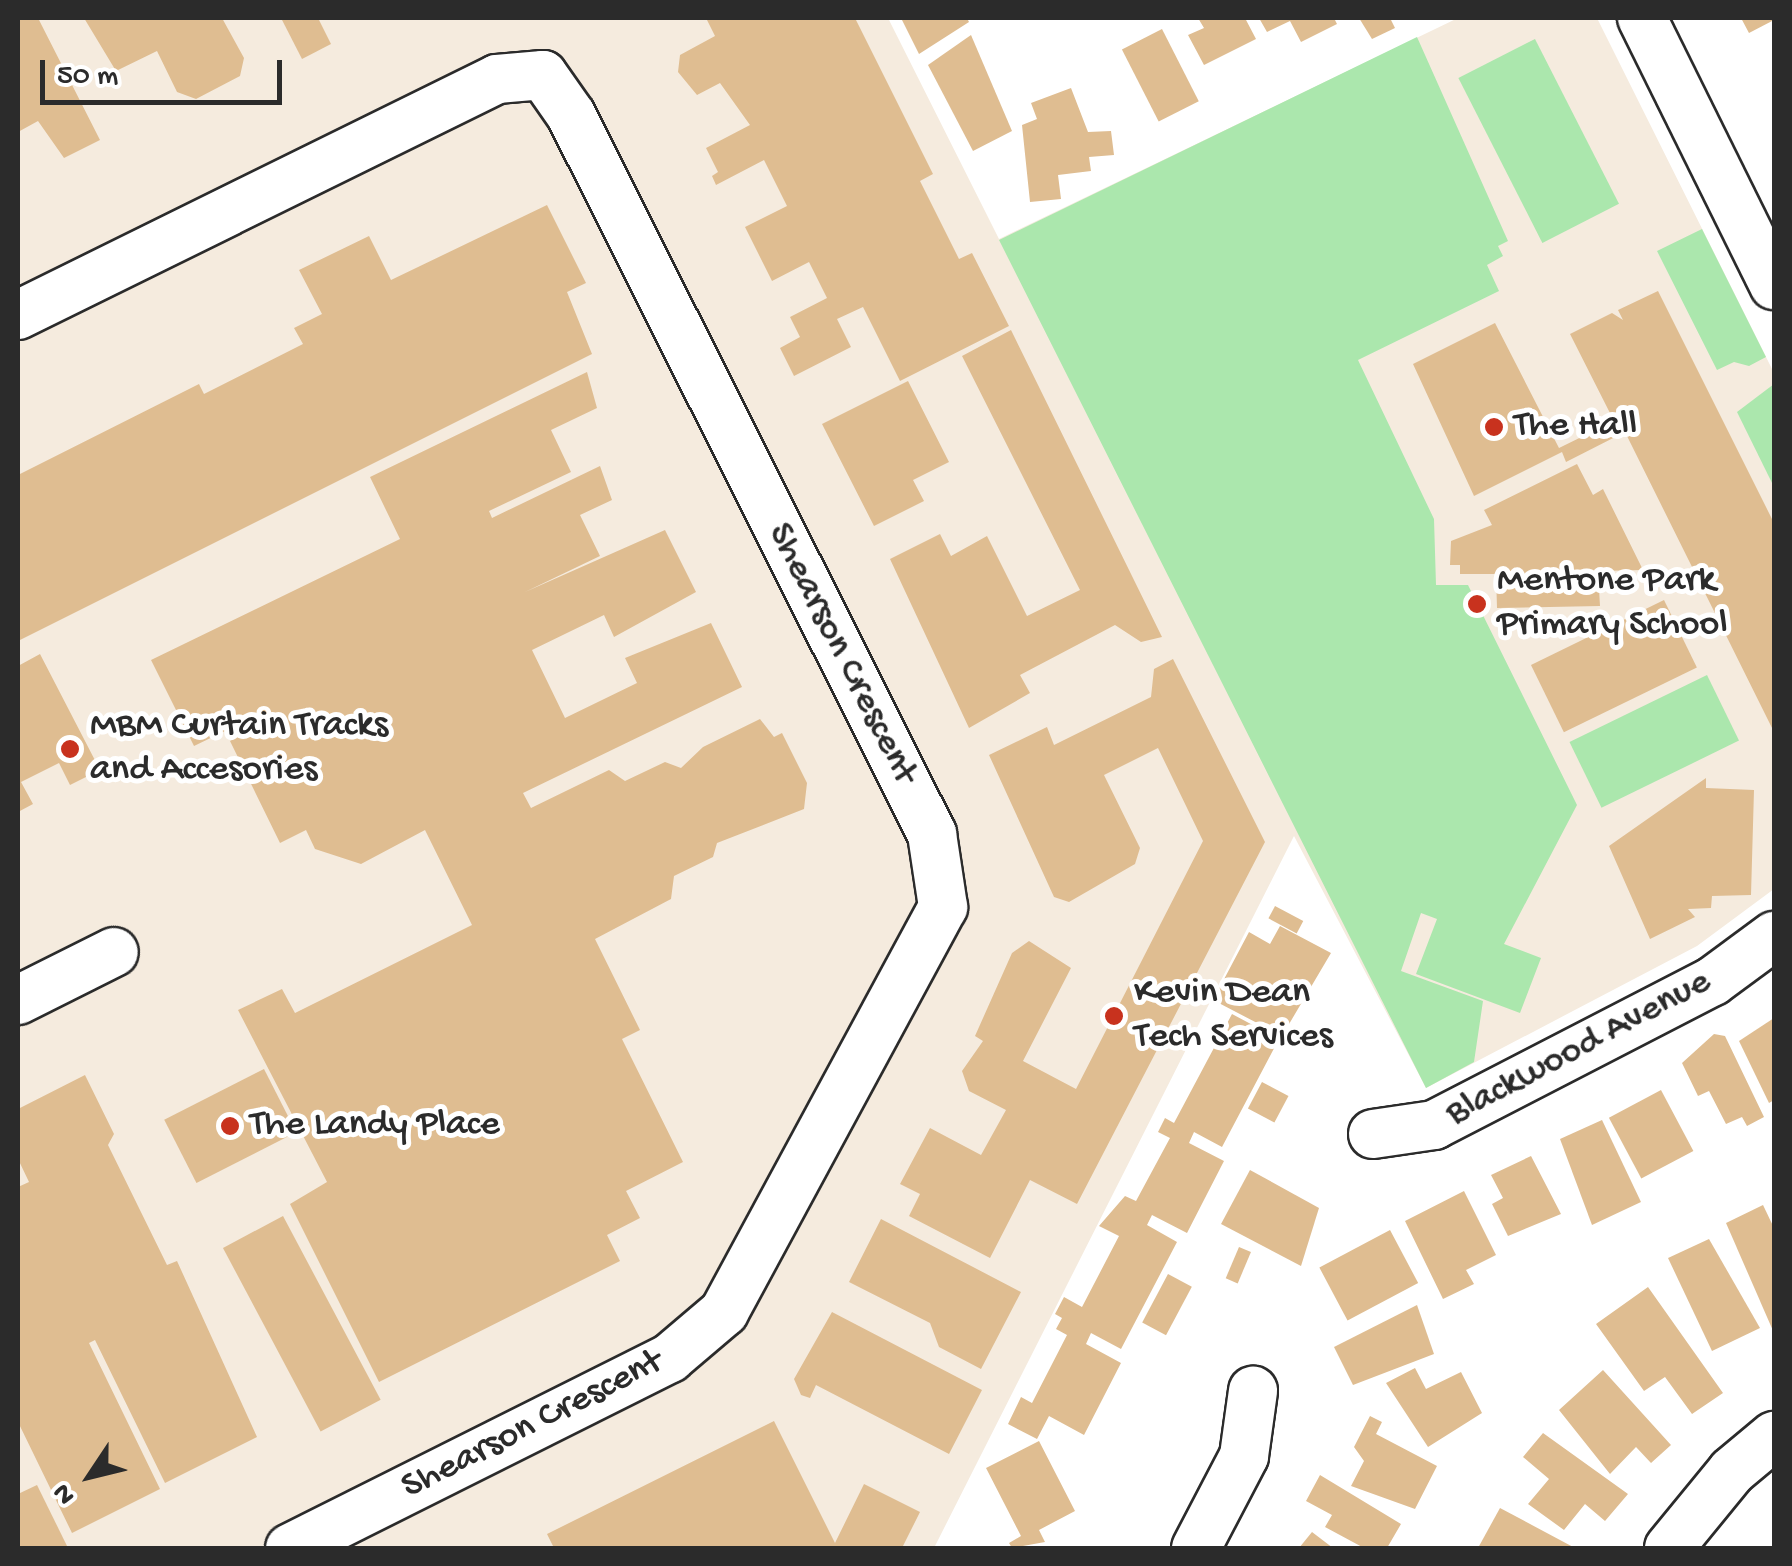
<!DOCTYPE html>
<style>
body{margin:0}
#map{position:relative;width:1792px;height:1566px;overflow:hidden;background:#fff;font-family:"Gochi Hand",sans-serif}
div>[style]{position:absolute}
.built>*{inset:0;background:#f5ebde}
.green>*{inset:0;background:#abe7ad;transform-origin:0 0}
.building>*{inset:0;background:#dfbd91;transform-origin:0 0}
.roads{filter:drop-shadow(2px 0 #2b2b2b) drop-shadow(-2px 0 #2b2b2b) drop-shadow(0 2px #2b2b2b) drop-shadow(0 -2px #2b2b2b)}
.minor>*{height:48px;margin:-24px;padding:0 24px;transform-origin:24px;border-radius:24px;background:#fff}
.dots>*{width:28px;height:28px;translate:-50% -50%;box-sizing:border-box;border:5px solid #fff;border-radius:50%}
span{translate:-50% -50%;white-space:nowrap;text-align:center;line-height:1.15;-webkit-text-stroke:10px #fff;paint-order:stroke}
.poi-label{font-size:38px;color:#2b2b2b}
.left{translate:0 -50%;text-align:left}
.street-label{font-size:38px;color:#2b2b2b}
.frame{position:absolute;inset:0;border:20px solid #2b2b2b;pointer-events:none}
.north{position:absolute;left:40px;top:1426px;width:100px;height:100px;-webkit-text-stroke:8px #fff;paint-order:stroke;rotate:235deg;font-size:28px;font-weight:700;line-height:40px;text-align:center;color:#2b2b2b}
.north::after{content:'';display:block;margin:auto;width:35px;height:45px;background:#2b2b2b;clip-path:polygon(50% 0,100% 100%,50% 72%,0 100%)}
.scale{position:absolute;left:40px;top:60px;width:242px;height:45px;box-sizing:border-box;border:5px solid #2b2b2b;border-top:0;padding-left:12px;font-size:30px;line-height:35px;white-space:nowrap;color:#2b2b2b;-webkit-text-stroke:8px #fff;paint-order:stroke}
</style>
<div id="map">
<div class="built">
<div style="clip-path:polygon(18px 18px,888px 18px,999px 239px,1458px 18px,1597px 18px,1774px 373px,1774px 889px,1697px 946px,1426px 1088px,1294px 836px,934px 1548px,18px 1548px)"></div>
</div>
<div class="green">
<div style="clip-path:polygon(1417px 37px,1508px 241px,1498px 246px,1503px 256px,1487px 265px,1499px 291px,1358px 360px,1434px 519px,1436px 585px,1468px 585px,1577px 805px,1504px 944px,1541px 958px,1520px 1013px,1416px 974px,1437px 919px,1421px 913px,1401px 971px,1483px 1001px,1474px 1062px,1426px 1088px,999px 240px)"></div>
<div style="left:1535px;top:39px;width:185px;height:86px;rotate:63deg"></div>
<div style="clip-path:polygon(1702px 229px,1766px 357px,1749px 366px,1734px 362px,1717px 370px,1657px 251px)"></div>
<div style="clip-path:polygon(1774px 384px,1774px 487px,1737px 412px)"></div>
<div style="left:1707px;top:675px;width:73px;height:153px;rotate:64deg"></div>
</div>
<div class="building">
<div style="clip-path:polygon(18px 18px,38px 18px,100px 140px,64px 158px,38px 121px,18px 132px)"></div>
<div style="clip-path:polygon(84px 18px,222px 18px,244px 58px,240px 76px,196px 99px,177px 92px,157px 51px,116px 71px)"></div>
<div style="clip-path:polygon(281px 18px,318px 18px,331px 44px,302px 59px)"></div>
<div style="clip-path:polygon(706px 18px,855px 18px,933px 174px,920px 181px,959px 259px,972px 253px,1009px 326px,900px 381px,863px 307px,837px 319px,851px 347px,794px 376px,780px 348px,800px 337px,790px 317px,827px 298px,809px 262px,772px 281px,745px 227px,787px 206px,764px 160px,716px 185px,712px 176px,718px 172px,706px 148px,750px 125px,720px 83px,697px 95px,678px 72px,680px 55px,715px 36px)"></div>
<div style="clip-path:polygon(901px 18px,967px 18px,969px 22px,919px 54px)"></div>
<div style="clip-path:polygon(1198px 18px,1245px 18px,1256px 39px,1204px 65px,1188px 35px,1204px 28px)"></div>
<div style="clip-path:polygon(1259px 18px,1334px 18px,1337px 24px,1301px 42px,1290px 21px,1267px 32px)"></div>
<div style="clip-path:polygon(1359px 18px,1390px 18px,1395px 28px,1372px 39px)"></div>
<div style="clip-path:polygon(1741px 18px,1774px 18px,1774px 20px,1749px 33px)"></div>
<div style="left:1162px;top:29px;width:81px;height:45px;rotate:63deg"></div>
<div style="clip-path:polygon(971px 35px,1012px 131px,973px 151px,928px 65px)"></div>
<div style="clip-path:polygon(1071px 88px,1088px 132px,1111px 131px,1114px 155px,1089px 157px,1091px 171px,1058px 175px,1061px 199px,1030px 202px,1022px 125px,1037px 119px,1031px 103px)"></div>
<div style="clip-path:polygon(547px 205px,586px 283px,567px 292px,592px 354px,18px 641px,18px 475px,199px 384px,204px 394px,303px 344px,294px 328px,322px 314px,299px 270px,369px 236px,391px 280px)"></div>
<div style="clip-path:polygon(1658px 291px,1774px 523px,1774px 732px,1625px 432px,1566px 462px,1562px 452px,1474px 496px,1413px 364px,1495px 323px,1559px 448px,1614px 421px,1570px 334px,1612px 313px,1623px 320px,1618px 310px)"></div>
<div style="clip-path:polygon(1011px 330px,1162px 637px,1141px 642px,1115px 625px,1020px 675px,1030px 693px,969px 728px,890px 559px,940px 534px,951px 556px,987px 536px,1027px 616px,1080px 590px,962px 356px)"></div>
<div style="clip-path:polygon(587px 372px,597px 408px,551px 430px,571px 472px,489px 511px,492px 518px,600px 466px,612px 500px,580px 515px,600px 556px,525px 592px,665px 530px,696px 592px,614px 637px,604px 615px,532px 650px,565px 718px,637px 683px,625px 658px,711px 623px,742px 687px,523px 793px,531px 808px,609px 770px,625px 781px,665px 762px,681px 768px,703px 747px,760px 719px,774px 737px,782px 733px,807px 783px,804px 809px,717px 843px,713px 857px,674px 876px,671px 899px,595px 939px,640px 1030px,622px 1039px,683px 1162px,626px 1191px,640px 1218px,607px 1235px,620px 1261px,379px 1382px,290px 1204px,327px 1182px,238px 1010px,282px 989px,295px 1013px,472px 925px,425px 830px,361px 864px,315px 849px,306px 830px,280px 843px,230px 741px,254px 729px,250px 719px,194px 746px,151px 660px,400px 539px,370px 477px)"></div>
<div style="clip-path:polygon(908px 381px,949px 462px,913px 480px,924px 501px,874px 526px,822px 424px)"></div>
<div style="clip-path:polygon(1577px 464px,1593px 495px,1603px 489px,1643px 570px,1598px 571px,1600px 606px,1497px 608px,1496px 574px,1460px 574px,1460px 565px,1450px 565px,1451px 541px,1492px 525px,1484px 510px)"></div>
<div style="left:1664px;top:600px;width:75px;height:148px;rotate:64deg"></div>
<div style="clip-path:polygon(40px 654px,100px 770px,70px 785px,59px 763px,21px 782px,33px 804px,18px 812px,18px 666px)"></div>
<div style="clip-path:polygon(1173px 659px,1265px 842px,1077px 1204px,1030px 1180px,990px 1258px,909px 1216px,920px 1194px,900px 1184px,930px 1128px,981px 1155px,1006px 1110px,969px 1091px,962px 1071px,983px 1041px,975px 1036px,1012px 953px,1029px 941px,1071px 968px,1023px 1061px,1076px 1089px,1203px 841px,1158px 748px,1104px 775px,1140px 848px,1135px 864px,1069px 902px,1054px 897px,989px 755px,1047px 727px,1054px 745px,1151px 697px,1154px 669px)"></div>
<div style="clip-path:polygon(1706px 778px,1706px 788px,1754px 790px,1751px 895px,1712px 896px,1711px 908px,1688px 909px,1695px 917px,1650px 939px,1609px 846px)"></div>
<div style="left:1275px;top:906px;width:32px;height:14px;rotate:28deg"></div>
<div style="clip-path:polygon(1280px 926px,1331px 953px,1282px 1036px,1213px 1000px,1249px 932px,1270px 944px)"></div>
<div style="clip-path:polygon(1232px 1014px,1279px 1039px,1222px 1147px,1194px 1132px,1189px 1143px,1224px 1161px,1187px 1233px,1152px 1215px,1147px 1225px,1177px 1242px,1121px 1349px,1091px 1333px,1086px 1344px,1121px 1363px,1084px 1435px,1049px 1416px,1037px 1439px,1008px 1424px,1021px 1397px,1032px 1403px,1067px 1335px,1056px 1329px,1062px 1318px,1055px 1314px,1064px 1297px,1082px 1307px,1119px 1236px,1099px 1226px,1125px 1196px,1136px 1201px,1170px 1138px,1158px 1132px,1165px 1118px,1174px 1123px)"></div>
<div style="clip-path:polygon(1774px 1018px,1774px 1100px,1769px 1103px,1739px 1041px)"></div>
<div style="clip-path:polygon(1714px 1034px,1725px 1036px,1764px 1117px,1747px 1126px,1742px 1117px,1726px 1124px,1709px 1091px,1698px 1096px,1682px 1063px)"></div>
<div style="left:264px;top:1069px;width:71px;height:112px;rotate:63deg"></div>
<div style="clip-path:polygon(85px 1075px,114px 1134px,108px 1145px,167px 1265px,177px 1261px,257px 1437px,165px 1483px,95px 1340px,89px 1343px,160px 1489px,72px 1533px,18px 1422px,18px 1187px,29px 1182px,18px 1159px,18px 1109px)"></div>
<div style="left:1262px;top:1082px;width:30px;height:30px;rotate:28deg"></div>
<div style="left:1661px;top:1090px;width:69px;height:59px;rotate:62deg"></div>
<div style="clip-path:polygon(1602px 1120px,1641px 1202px,1592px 1225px,1560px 1139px)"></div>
<div style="clip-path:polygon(1531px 1156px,1561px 1214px,1508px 1236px,1492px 1204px,1503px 1198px,1491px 1175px)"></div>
<div style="clip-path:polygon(1250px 1170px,1319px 1208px,1301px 1266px,1221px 1224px)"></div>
<div style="clip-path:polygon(1464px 1191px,1496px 1255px,1466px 1270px,1474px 1284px,1443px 1299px,1405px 1221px)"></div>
<div style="clip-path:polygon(1763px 1205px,1774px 1228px,1774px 1333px,1726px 1223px)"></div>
<div style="left:283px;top:1216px;width:208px;height:68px;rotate:62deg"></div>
<div style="clip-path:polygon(881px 1219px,1021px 1292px,981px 1369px,939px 1347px,930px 1323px,849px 1282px)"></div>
<div style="left:1390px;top:1230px;width:60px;height:80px;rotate:62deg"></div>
<div style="clip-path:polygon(1709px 1239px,1760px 1328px,1712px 1351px,1668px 1258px)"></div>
<div style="left:1239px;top:1247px;width:13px;height:34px;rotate:23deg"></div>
<div style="left:1168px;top:1274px;width:27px;height:55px;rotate:28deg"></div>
<div style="clip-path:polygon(1648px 1287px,1723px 1393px,1692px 1414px,1665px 1377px,1644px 1391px,1596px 1324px)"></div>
<div style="clip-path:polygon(1417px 1305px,1434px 1354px,1353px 1385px,1334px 1347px)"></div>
<div style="clip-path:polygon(832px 1312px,982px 1390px,949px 1454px,816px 1385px,810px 1398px,801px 1395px,794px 1379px)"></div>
<div style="clip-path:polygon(1415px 1368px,1426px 1389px,1461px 1372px,1482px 1413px,1428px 1447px,1386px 1383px)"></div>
<div style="clip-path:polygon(1603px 1370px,1671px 1445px,1651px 1463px,1636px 1447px,1610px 1474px,1559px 1410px)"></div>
<div style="clip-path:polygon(1370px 1416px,1382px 1422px,1376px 1434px,1437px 1466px,1415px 1509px,1351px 1486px,1364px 1461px,1354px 1447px)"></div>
<div style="clip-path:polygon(774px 1421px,835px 1543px,864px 1484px,920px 1512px,902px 1548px,554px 1548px,547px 1534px)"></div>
<div style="clip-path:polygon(1543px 1433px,1628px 1494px,1605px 1521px,1585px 1504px,1564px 1530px,1528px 1504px,1549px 1479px,1523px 1457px)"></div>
<div style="clip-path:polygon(1039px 1441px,1075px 1511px,1039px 1530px,1045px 1542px,1012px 1548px,1009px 1543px,1021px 1536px,986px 1468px)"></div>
<div style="clip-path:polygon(1320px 1475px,1401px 1524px,1387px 1548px,1364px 1548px,1325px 1527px,1332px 1515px,1306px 1501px)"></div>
<div style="clip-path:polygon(37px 1485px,68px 1548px,18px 1548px,18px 1494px)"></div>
<div style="clip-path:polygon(1500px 1508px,1575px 1548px,1478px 1548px)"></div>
<div style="clip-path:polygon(1312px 1532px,1333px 1548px,1299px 1548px)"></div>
</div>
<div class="roads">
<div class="minor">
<div style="left:1642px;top:18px;width:298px;rotate:63.7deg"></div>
<div style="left:18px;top:315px;width:534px;rotate:-26.23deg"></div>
<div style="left:497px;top:79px;width:46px;rotate:-5deg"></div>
<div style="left:543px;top:75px;width:49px;rotate:55deg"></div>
<div style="left:571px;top:115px;width:805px;rotate:63.34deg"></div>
<div style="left:932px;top:834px;width:74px;rotate:81.4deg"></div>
<div style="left:943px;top:907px;width:460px;rotate:118.4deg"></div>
<div style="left:724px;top:1312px;width:71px;rotate:139.6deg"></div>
<div style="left:670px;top:1358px;width:425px;rotate:153.4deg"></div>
<div style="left:18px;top:1000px;width:107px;rotate:-26.6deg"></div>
<div style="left:1373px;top:1134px;width:62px;rotate:-8.4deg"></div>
<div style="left:1434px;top:1125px;width:314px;rotate:-27.3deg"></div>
<div style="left:1713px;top:981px;width:76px;rotate:-36.4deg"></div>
<div style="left:1196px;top:1548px;width:104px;rotate:-62.4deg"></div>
<div style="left:1244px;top:1456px;width:66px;rotate:-82.1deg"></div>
<div style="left:1669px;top:1548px;width:99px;rotate:-50.7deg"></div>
<div style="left:1732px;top:1471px;width:55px;rotate:-39.8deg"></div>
</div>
</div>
<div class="dots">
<div style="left:1494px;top:427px;background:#c8321e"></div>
<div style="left:1477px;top:604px;background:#c8321e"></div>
<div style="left:70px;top:749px;background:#c8321e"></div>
<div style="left:1114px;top:1016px;background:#c8321e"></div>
<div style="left:230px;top:1126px;background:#c8321e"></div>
</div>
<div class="poi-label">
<span class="left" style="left:1514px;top:427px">The Hall</span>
<span class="left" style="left:1497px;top:604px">Mentone Park<br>Primary School</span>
<span class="left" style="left:90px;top:749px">MBM Curtain Tracks<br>and Accesories</span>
<span class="left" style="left:1134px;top:1016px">Kevin Dean<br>Tech Services</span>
<span class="left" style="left:250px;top:1126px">The Landy Place</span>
</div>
<div class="street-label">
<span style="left:841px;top:654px;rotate:63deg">Shearson Crescent</span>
<span style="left:1579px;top:1049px;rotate:-28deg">Blackwood Avenue</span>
<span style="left:533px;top:1426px;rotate:-27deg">Shearson Crescent</span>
</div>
<div class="frame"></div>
<div class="north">N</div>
<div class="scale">50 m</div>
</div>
